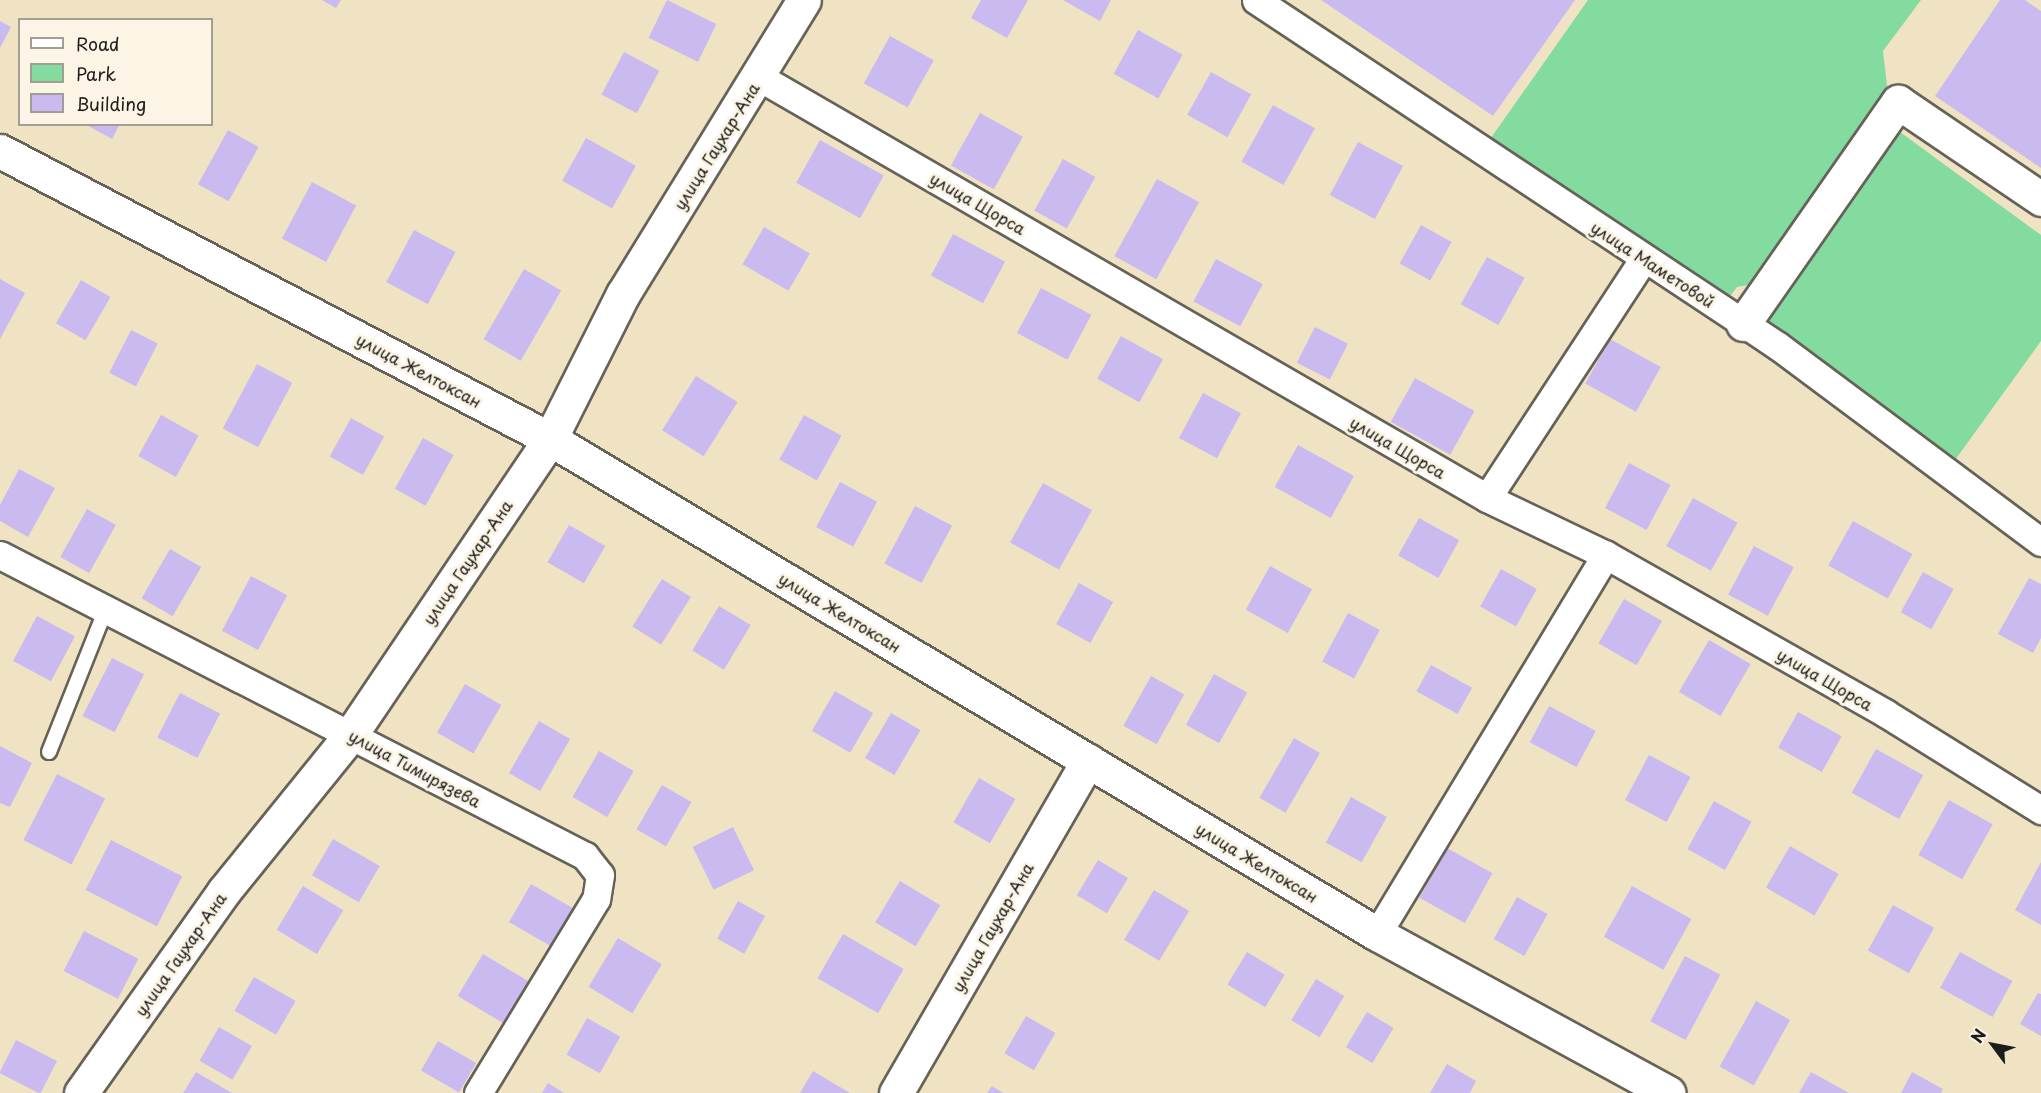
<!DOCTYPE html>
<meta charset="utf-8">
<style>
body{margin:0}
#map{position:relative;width:2041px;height:1093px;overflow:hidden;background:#f0e3c4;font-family:"Playpen Sans",sans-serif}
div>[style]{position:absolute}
.green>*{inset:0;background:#84db9f}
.building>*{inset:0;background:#cabaf0;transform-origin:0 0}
.roads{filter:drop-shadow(2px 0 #666257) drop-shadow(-2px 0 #666257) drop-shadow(0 2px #666257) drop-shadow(0 -2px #666257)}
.lane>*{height:14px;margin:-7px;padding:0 7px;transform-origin:7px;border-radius:7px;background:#fff}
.street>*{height:27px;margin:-13.5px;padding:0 13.5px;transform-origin:13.5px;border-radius:13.5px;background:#fff}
.secondary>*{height:33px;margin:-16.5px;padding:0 16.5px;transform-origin:16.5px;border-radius:16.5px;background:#fff}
span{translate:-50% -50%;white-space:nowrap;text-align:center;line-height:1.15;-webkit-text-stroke:6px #fcf5e5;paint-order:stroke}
.street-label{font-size:16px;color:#1c1c1c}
.legend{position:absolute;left:18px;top:18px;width:195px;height:108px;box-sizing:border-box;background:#fcf5e5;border:2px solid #a29e95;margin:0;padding:8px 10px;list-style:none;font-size:18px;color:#1c1c1c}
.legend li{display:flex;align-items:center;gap:12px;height:30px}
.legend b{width:30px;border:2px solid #a29e95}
.north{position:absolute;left:1963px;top:1015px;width:60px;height:60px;-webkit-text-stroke:4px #fcf5e5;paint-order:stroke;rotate:302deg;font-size:16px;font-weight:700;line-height:24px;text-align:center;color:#1c1c1c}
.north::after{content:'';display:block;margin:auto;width:21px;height:27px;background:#1c1c1c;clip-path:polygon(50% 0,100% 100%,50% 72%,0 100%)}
</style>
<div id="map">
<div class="green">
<div style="clip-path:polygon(1588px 0,1921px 0,1883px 51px,1887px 86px,1772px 270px,1761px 283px,1737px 287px,1728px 299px,1488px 142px)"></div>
<div style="clip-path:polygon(1900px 132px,2041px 235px,2041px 341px,1950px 467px,1758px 328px)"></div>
</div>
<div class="building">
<div style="clip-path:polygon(322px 0,341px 0,336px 8px)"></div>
<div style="left:667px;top:0;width:55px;height:42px;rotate:26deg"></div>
<div style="clip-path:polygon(981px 0,1028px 0,1007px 38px,971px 18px)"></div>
<div style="clip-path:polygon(1063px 0,1111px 0,1100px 21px)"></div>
<div style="clip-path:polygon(1321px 0,1575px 0,1493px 116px)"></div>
<div style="clip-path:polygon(2000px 0,2025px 0,2041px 11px,2041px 168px,1935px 96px)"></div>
<div style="clip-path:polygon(0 21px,11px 27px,0 48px)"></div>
<div style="left:1138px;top:30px;width:51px;height:50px;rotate:29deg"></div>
<div style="left:890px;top:36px;width:50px;height:54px;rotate:29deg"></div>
<div style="left:624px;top:52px;width:40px;height:48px;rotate:28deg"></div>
<div style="left:1211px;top:72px;width:46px;height:49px;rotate:29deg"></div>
<div style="left:1273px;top:105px;width:48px;height:65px;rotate:29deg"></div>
<div style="left:980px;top:113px;width:49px;height:60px;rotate:29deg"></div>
<div style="clip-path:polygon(85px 124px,120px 124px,112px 139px)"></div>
<div style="left:228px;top:130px;width:35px;height:62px;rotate:29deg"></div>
<div style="left:586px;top:138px;width:57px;height:49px;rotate:29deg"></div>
<div style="left:820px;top:140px;width:73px;height:49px;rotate:29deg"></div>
<div style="left:1358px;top:142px;width:51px;height:60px;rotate:28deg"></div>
<div style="left:1063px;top:159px;width:37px;height:59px;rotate:29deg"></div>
<div style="left:1157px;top:179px;width:48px;height:88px;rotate:29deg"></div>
<div style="left:312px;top:182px;width:50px;height:64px;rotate:28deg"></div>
<div style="left:1421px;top:225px;width:35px;height:44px;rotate:29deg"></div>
<div style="left:764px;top:227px;width:53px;height:43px;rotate:30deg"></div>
<div style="left:414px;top:230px;width:47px;height:59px;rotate:28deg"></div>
<div style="left:953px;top:234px;width:59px;height:47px;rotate:28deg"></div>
<div style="left:1487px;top:257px;width:43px;height:54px;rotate:29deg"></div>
<div style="left:1216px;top:259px;width:53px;height:48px;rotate:28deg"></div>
<div style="left:524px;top:269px;width:43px;height:81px;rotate:30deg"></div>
<div style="clip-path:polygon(0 279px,25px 293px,0 339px)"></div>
<div style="left:81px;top:280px;width:34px;height:50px;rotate:30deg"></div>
<div style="left:1041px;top:288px;width:57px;height:51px;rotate:28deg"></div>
<div style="left:1315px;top:327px;width:37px;height:40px;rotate:27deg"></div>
<div style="left:131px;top:330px;width:30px;height:48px;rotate:27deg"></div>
<div style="left:1121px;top:336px;width:48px;height:49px;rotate:29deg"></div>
<div style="left:1610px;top:339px;width:58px;height:51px;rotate:29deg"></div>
<div style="left:257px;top:364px;width:40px;height:73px;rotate:28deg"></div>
<div style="left:696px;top:376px;width:49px;height:64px;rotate:32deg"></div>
<div style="left:1415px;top:378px;width:68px;height:50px;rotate:29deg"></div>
<div style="left:1203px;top:393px;width:43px;height:51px;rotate:28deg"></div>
<div style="left:161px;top:415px;width:43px;height:47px;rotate:29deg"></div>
<div style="left:804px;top:415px;width:43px;height:51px;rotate:29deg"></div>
<div style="left:351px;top:418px;width:38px;height:44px;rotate:29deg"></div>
<div style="left:423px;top:438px;width:35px;height:58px;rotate:29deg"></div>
<div style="left:1298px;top:445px;width:64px;height:48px;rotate:29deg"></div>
<div style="left:1629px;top:463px;width:47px;height:51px;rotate:28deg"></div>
<div style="clip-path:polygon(19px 469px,55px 488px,28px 537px,0 521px,0 505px)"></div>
<div style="left:840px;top:482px;width:42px;height:51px;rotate:28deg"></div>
<div style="left:1043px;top:483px;width:56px;height:68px;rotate:29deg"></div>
<div style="left:1693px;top:498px;width:51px;height:55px;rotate:29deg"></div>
<div style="left:915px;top:506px;width:42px;height:65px;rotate:28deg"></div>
<div style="left:87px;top:509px;width:33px;height:55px;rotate:29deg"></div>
<div style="left:1419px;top:518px;width:46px;height:43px;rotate:29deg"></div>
<div style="left:1853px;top:521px;width:68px;height:51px;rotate:29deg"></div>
<div style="left:569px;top:525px;width:42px;height:43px;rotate:30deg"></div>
<div style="left:1754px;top:546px;width:45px;height:55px;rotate:28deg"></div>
<div style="left:170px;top:549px;width:36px;height:57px;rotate:30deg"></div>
<div style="left:1270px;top:566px;width:48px;height:50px;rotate:29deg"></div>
<div style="left:1501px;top:569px;width:41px;height:43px;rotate:29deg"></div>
<div style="left:1923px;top:572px;width:35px;height:46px;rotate:29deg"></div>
<div style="left:251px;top:576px;width:41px;height:62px;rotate:28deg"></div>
<div style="clip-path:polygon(2029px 578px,2041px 584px,2041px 638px,2033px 653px,1998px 634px)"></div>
<div style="left:662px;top:579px;width:34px;height:56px;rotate:32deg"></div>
<div style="left:1079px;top:583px;width:39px;height:47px;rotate:29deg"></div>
<div style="left:1624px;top:599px;width:44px;height:51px;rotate:30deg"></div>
<div style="left:719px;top:606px;width:37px;height:52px;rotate:31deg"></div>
<div style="left:1348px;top:613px;width:36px;height:55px;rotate:28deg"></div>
<div style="left:37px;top:616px;width:43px;height:51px;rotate:28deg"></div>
<div style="left:1709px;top:640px;width:48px;height:60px;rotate:30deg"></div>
<div style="left:112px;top:658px;width:36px;height:65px;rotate:27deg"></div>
<div style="left:1431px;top:665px;width:47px;height:30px;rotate:29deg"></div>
<div style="left:1214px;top:674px;width:38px;height:58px;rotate:29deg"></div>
<div style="left:1151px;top:676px;width:38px;height:57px;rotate:29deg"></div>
<div style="left:465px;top:684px;width:42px;height:56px;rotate:30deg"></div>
<div style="left:835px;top:691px;width:44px;height:46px;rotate:30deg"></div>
<div style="left:180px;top:693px;width:45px;height:50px;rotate:27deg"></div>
<div style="left:1549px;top:706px;width:53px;height:41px;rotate:28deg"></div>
<div style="left:1798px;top:712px;width:50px;height:41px;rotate:29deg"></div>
<div style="left:891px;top:713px;width:34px;height:52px;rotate:30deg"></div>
<div style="left:539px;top:721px;width:36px;height:60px;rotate:30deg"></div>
<div style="left:1294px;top:738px;width:30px;height:69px;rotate:30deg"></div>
<div style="clip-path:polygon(0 746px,32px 763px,10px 807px,0 803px)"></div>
<div style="left:1876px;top:749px;width:54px;height:50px;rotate:29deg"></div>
<div style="left:599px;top:751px;width:40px;height:53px;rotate:30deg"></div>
<div style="left:1649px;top:755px;width:47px;height:51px;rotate:28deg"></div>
<div style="left:57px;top:774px;width:54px;height:74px;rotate:27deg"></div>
<div style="left:979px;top:778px;width:42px;height:51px;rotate:30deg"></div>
<div style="left:662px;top:785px;width:34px;height:51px;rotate:30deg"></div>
<div style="left:1351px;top:797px;width:41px;height:52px;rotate:29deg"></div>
<div style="left:1949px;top:800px;width:50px;height:63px;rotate:29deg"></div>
<div style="left:1714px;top:801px;width:43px;height:55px;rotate:29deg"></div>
<div style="left:733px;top:827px;width:48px;height:45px;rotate:64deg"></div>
<div style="left:333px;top:839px;width:54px;height:42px;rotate:30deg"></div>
<div style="left:111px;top:840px;width:80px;height:56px;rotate:27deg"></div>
<div style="left:1790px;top:846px;width:56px;height:48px;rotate:30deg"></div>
<div style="left:1447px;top:848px;width:52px;height:57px;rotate:29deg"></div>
<div style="left:1098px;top:860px;width:35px;height:41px;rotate:31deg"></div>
<div style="clip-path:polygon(2041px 862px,2041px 925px,2015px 910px)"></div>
<div style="left:900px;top:881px;width:47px;height:48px;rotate:31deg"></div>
<div style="left:531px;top:884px;width:52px;height:44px;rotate:30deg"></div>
<div style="left:303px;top:886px;width:47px;height:51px;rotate:31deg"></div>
<div style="left:1632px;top:886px;width:68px;height:58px;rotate:29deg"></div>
<div style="left:1154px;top:890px;width:41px;height:58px;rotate:31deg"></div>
<div style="left:1517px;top:897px;width:35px;height:48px;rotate:29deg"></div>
<div style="left:738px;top:901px;width:31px;height:43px;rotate:29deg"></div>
<div style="left:1893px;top:905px;width:47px;height:52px;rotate:29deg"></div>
<div style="left:84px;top:931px;width:61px;height:45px;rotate:27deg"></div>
<div style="left:843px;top:934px;width:70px;height:51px;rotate:30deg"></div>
<div style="left:618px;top:938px;width:51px;height:57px;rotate:31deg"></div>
<div style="left:1247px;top:952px;width:44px;height:38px;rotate:31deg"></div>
<div style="left:1960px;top:952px;width:60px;height:41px;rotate:29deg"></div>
<div style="left:483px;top:954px;width:57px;height:49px;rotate:31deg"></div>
<div style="left:1685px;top:956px;width:40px;height:74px;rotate:28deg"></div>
<div style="left:254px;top:977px;width:48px;height:39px;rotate:30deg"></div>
<div style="left:1316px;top:979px;width:33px;height:48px;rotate:31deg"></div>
<div style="clip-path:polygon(2038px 993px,2041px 994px,2041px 1036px,2020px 1024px)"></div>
<div style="left:1756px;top:1001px;width:39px;height:75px;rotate:29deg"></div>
<div style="left:1367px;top:1012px;width:31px;height:41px;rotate:31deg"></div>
<div style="left:1026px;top:1016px;width:34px;height:43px;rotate:30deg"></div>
<div style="left:587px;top:1018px;width:38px;height:42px;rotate:29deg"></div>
<div style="left:219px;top:1027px;width:38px;height:39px;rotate:30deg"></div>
<div style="left:16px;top:1040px;width:46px;height:37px;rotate:27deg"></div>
<div style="left:438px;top:1041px;width:44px;height:34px;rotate:30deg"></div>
<div style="clip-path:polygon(1447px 1064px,1476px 1081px,1470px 1093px,1430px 1093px)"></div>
<div style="clip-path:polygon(813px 1071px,850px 1093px,800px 1093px)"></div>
<div style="clip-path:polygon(196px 1072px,232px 1093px,183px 1093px)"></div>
<div style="clip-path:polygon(1811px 1072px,1849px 1093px,1799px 1093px)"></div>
<div style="clip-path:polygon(1912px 1072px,1943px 1089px,1941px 1093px,1901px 1093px)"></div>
<div style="clip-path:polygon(548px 1083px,564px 1093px,542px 1093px)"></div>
<div style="clip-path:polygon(992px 1086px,1003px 1093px,987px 1093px)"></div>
</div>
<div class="roads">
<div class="lane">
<div style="left:49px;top:752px;width:154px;rotate:-68.3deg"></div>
</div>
<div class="street">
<div style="left:1256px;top:0;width:626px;rotate:33.54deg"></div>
<div style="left:1778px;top:346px;width:328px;rotate:36.7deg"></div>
<div style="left:759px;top:77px;width:841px;rotate:30.04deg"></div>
<div style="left:1487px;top:498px;width:132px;rotate:25.6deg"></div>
<div style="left:1606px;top:555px;width:321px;rotate:29.5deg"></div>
<div style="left:1885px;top:713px;width:184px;rotate:31.9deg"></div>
<div style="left:1487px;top:498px;width:287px;rotate:-56.8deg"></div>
<div style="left:0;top:555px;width:658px;rotate:27.23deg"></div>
<div style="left:585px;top:856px;width:24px;rotate:52deg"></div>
<div style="left:600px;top:875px;width:24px;rotate:99deg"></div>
<div style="left:596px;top:899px;width:227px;rotate:121.3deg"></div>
<div style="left:1377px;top:934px;width:443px;rotate:-58.9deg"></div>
</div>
<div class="secondary">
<div style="left:0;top:151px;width:621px;rotate:27.64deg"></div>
<div style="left:550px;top:439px;width:964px;rotate:30.9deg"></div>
<div style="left:1377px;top:934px;width:332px;rotate:28.6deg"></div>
<div style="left:1743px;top:324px;width:271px;rotate:-55.1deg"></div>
<div style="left:1898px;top:102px;width:173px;rotate:34.1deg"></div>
<div style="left:81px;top:1093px;width:247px;rotate:-54.7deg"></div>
<div style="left:224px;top:891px;width:202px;rotate:-51deg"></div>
<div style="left:351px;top:734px;width:356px;rotate:-56deg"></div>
<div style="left:550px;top:439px;width:162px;rotate:-63.3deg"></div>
<div style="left:623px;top:294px;width:345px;rotate:-58.4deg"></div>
<div style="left:896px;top:1093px;width:384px;rotate:-60deg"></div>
</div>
</div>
<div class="street-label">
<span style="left:716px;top:146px;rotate:-58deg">улица Гаухар-Ана</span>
<span style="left:978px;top:203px;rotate:30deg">улица Щорса</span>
<span style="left:1653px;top:264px;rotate:33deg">улица Маметовой</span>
<span style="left:419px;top:370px;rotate:28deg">улица Желтоксан</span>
<span style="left:1398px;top:447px;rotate:30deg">улица Щорса</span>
<span style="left:467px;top:562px;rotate:-56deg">улица Гаухар-Ана</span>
<span style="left:840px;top:612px;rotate:31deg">улица Желтоксан</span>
<span style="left:1825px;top:679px;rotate:30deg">улица Щорса</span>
<span style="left:415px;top:768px;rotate:28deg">улица Тимирязева</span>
<span style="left:1257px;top:862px;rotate:31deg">улица Желтоксан</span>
<span style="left:992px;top:927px;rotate:-60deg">улица Гаухар-Ана</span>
<span style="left:180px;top:954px;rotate:-55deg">улица Гаухар-Ана</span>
</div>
<ul class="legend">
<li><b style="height:8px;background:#fff"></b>Road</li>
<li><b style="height:16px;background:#84db9f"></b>Park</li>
<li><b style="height:16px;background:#cabaf0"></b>Building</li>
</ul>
<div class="north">N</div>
</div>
